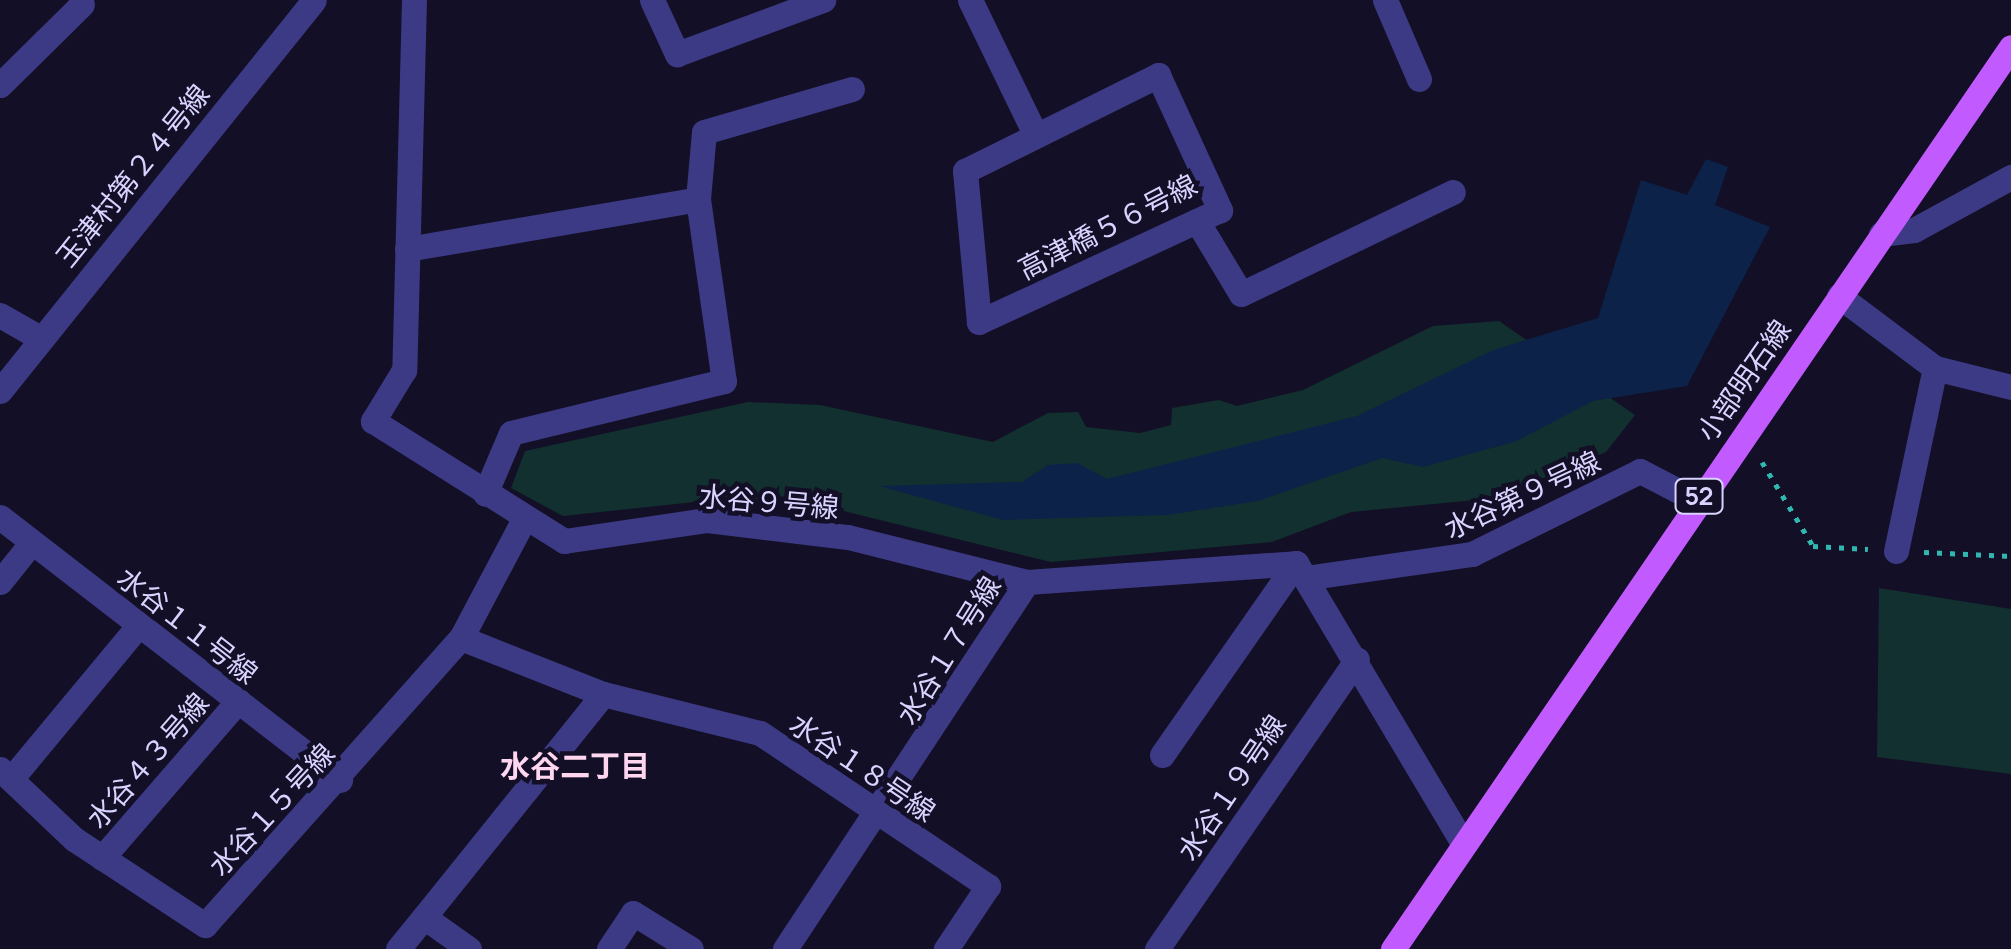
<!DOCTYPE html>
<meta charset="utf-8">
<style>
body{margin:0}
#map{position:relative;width:2011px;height:949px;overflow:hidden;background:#130f26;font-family:Manrope,"Noto Sans JP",sans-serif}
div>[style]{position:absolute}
.green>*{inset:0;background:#12302f}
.water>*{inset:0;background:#0c2248}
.path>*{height:5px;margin-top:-2.5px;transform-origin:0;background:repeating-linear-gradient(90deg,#2fb8b0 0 5px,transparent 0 13px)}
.street>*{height:25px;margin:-12.5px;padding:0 12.5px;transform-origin:12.5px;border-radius:12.5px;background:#3d3a85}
.primary>*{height:25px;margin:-12.5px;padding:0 12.5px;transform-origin:12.5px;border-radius:12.5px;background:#c25bff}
span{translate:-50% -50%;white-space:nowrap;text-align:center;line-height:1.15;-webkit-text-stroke:9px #130f26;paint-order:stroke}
.shield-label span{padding:2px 8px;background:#130f26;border:2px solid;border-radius:8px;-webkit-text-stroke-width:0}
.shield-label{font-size:25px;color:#d9d4ff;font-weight:700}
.street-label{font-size:28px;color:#d9d4ff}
.neighbourhood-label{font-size:30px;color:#ffd6f0;font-weight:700}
</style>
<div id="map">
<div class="green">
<div style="clip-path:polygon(1499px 321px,1635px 415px,1606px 452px,1496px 498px,1351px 512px,1272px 542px,1051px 562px,819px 505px,723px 499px,563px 516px,511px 488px,525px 451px,748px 402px,820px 405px,993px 442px,1048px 413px,1078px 412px,1086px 427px,1140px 433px,1171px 425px,1172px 408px,1219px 400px,1237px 406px,1303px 390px,1433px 326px)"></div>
<div style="clip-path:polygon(1879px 588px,2011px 609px,2011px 774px,1877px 757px)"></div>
</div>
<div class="water">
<div style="clip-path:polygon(1706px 159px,1728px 167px,1715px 205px,1770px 227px,1687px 386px,1593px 401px,1517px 441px,1423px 467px,1382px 458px,1258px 501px,1167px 515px,1003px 520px,879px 486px,1022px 482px,1048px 465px,1077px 463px,1107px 479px,1357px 416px,1493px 350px,1598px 318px,1641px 180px,1687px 195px)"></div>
</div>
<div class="path">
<div style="left:1762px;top:462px;width:98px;rotate:58.7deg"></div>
<div style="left:1813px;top:546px;width:55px;rotate:3.1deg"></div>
<div style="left:1924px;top:552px;width:87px;rotate:2.6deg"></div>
</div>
<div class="street">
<div style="left:414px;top:0;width:370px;rotate:91.5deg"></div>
<div style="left:404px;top:370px;width:60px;rotate:121.3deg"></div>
<div style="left:373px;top:421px;width:226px;rotate:32.1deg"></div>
<div style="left:564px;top:541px;width:145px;rotate:-8.4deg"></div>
<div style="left:707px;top:520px;width:142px;rotate:6.9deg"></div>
<div style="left:848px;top:537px;width:185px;rotate:14.1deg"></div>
<div style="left:1027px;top:582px;width:270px;rotate:-4deg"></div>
<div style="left:1296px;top:563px;width:322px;rotate:59.2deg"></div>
<div style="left:652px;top:0;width:60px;rotate:65.2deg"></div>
<div style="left:677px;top:54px;width:156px;rotate:-20.3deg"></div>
<div style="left:970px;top:0;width:149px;rotate:64.1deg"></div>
<div style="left:1385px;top:0;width:86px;rotate:66.7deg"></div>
<div style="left:1158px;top:75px;width:149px;rotate:65.3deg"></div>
<div style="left:1220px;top:210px;width:266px;rotate:155.1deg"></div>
<div style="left:979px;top:322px;width:152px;rotate:-95.3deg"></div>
<div style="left:965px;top:171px;width:216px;rotate:-26.4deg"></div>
<div style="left:0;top:85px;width:115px;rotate:-44.6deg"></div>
<div style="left:698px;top:199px;width:67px;rotate:-84.9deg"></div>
<div style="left:704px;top:132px;width:154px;rotate:-16.2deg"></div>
<div style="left:1197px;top:221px;width:85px;rotate:58.9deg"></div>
<div style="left:1241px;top:294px;width:235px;rotate:-25.7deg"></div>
<div style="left:1881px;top:234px;width:33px;rotate:-7deg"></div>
<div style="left:1914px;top:230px;width:111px;rotate:-28.7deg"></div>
<div style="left:407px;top:249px;width:295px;rotate:-9.7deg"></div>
<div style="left:698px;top:199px;width:184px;rotate:81.9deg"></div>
<div style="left:724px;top:381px;width:219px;rotate:166.3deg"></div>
<div style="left:511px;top:433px;width:66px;rotate:113.1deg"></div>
<div style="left:1839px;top:296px;width:120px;rotate:36.9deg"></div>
<div style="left:1935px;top:368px;width:78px;rotate:14deg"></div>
<div style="left:0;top:315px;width:46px;rotate:29.9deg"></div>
<div style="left:0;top:391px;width:501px;rotate:-51.23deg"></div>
<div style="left:0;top:517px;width:430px;rotate:37.7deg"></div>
<div style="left:1896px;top:551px;width:187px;rotate:-78deg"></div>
<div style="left:1305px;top:578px;width:169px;rotate:-8.2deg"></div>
<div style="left:1472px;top:554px;width:187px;rotate:-26.3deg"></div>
<div style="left:1640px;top:471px;width:63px;rotate:27.4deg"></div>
<div style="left:0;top:582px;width:51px;rotate:-51.3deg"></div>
<div style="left:461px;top:638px;width:153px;rotate:21.5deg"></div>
<div style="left:1162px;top:755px;width:234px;rotate:-55.1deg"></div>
<div style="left:0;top:769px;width:102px;rotate:43.4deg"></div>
<div style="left:74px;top:839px;width:157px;rotate:33.3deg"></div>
<div style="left:205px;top:925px;width:385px;rotate:-48.3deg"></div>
<div style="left:461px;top:638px;width:135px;rotate:-62.1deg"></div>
<div style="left:11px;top:779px;width:200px;rotate:-50.3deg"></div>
<div style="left:102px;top:858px;width:208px;rotate:-49.1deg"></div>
<div style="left:398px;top:949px;width:41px;rotate:-50.9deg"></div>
<div style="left:469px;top:949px;width:55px;rotate:-144.6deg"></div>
<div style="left:424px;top:917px;width:286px;rotate:-51.2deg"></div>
<div style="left:603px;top:694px;width:162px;rotate:14deg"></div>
<div style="left:760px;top:733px;width:275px;rotate:33.9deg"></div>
<div style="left:988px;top:886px;width:76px;rotate:123.7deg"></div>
<div style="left:609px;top:949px;width:43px;rotate:-56.3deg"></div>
<div style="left:633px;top:913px;width:68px;rotate:31.8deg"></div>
<div style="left:785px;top:949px;width:440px;rotate:-56.6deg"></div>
<div style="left:1157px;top:949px;width:352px;rotate:-55.4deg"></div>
</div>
<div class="primary">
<div style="left:1393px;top:949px;width:1093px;rotate:-55.58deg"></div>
</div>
<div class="shield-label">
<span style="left:1699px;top:496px">52</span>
</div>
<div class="street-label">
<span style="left:132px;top:175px;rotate:-51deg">玉津村第２４号線</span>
<span style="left:1107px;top:226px;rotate:-27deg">高津橋５６号線</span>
<span style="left:1743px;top:380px;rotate:-55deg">小部明石線</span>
<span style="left:1522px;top:494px;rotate:-25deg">水谷第９号線</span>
<span style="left:769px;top:501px;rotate:5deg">水谷９号線</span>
<span style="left:188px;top:625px;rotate:38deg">水谷１１号線</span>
<span style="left:948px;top:650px;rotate:-58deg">水谷１７号線</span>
<span style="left:147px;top:760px;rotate:-49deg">水谷４３号線</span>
<span style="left:863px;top:767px;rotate:34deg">水谷１８号線</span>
<span style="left:1231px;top:787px;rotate:-56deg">水谷１９号線</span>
<span style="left:271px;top:809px;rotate:-47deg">水谷１５号線</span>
</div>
<div class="neighbourhood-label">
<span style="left:575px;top:766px">水谷二丁目</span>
</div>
</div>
